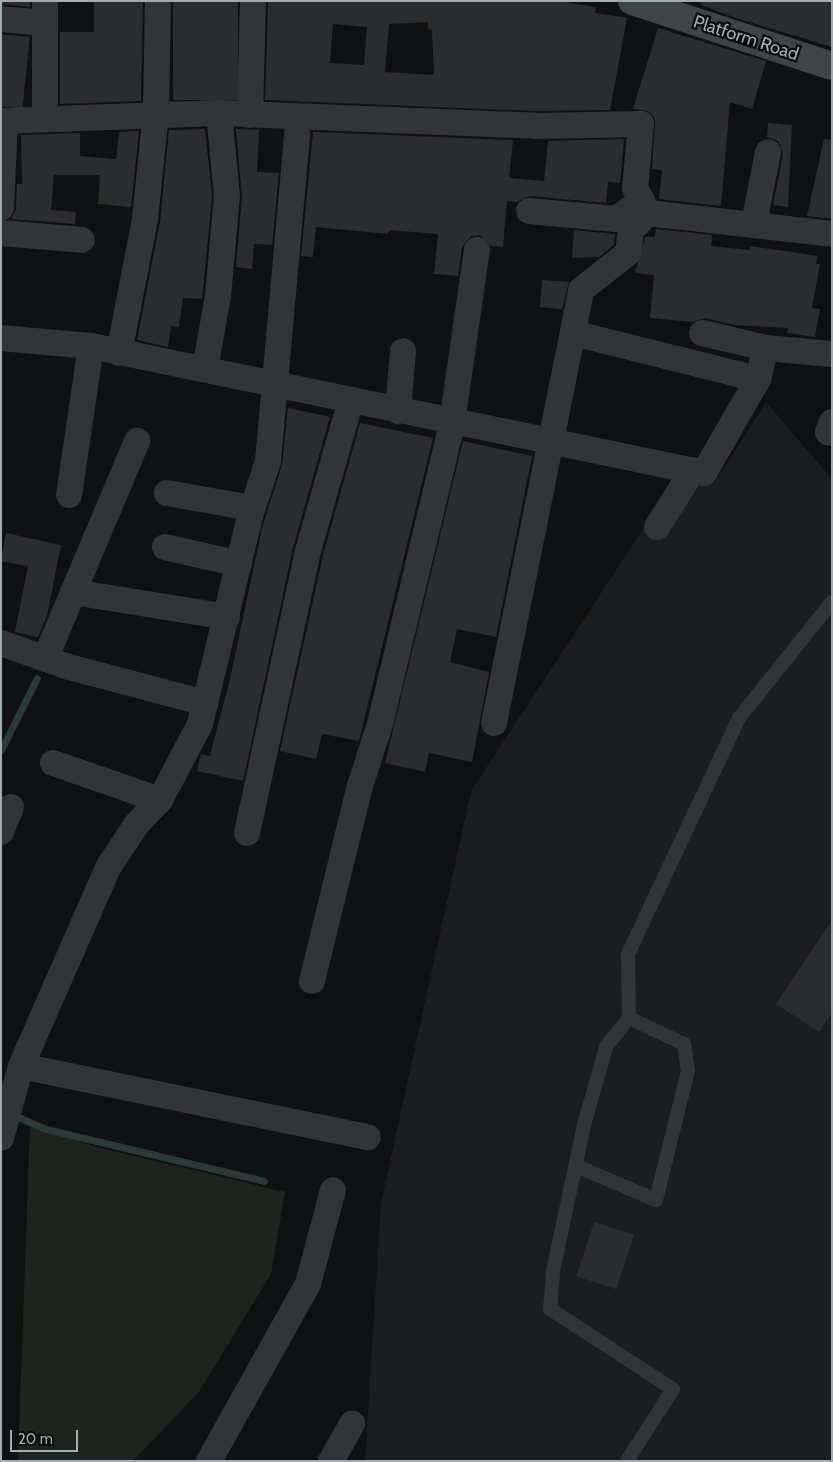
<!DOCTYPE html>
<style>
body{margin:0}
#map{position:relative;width:833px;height:1462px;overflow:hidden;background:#101112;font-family:Cabin,sans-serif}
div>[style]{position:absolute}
.built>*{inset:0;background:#1c1d1f}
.green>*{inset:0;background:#1e241d}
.stream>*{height:7px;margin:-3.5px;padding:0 3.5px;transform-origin:3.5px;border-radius:3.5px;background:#2b393a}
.building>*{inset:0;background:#2b2c2e;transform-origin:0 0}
.lane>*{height:14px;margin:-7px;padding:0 7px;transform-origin:7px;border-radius:7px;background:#323437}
.street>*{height:26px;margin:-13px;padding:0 13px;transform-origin:13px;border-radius:13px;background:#323437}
.secondary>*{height:28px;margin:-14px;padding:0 14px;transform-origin:14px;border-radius:14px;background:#404446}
span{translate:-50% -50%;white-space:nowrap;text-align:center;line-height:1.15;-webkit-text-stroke:4.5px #0b0c0d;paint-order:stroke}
.street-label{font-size:18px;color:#a2adb2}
.frame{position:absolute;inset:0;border:2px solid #a2adb2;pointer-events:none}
.scale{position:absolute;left:10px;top:1430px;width:68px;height:22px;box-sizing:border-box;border:2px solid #a2adb2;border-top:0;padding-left:6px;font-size:15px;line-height:18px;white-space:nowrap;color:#a2adb2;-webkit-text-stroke:4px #0b0c0d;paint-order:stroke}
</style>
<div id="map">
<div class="built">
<div style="clip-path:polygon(766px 402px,832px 479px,832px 1461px,365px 1461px,381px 1203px,471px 791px,672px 485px,715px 482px)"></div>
</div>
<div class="green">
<div style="clip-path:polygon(30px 1126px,104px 1149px,285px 1192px,271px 1274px,199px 1392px,133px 1461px,18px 1461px)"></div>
</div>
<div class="stream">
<div style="left:1px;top:750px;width:80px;rotate:-63.4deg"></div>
<div style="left:14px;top:1115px;width:35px;rotate:24deg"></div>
<div style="left:46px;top:1129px;width:224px;rotate:13.4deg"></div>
</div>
<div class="building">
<div style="clip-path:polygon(1px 1px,30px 1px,30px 7px,1px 4px)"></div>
<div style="clip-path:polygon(94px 1px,143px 1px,141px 101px,60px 104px,60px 32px,94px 32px)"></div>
<div style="left:173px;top:1px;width:65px;height:99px"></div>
<div style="clip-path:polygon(evenodd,268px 1px,558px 1px,596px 7px,595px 13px,627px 18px,610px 110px,537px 111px,265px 100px,268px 1px,428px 22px,428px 29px,432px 30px,434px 75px,385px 72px,389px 24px,428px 22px,268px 1px,333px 24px,367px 27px,364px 65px,330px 63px,333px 24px)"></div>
<div style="clip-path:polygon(701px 1px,832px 1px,832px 47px,736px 18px,701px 5px)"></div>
<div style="clip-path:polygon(658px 28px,766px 61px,752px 109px,730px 102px,721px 206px,659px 199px,662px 170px,652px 169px,655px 118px,648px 111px,633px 109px)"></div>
<div style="left:1px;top:34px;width:29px;height:72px;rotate:6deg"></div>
<div style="clip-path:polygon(768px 123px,792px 125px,788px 207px,773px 205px,783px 154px,778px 141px,767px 137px)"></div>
<div style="clip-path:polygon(205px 129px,212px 196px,202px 299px,183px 298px,179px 327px,171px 326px,168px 347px,137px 340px,160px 222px,169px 130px)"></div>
<div style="clip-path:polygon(236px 129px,259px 130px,257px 172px,279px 173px,272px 245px,254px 244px,252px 269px,236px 267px,242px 197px)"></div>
<div style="clip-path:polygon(139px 131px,131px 207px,98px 204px,100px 175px,54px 175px,51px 210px,76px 212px,75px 224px,11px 219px,16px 209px,17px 184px,22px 184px,21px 135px,80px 133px,80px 156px,116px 159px,119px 132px)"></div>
<div style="clip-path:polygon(313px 132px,513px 140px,509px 178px,544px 181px,548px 141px,624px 139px,620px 183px,608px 182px,606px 203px,530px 196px,517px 202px,507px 201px,503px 247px,491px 246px,480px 235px,471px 236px,462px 247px,458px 276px,434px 274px,438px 234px,389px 230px,388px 234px,316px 227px,313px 257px,301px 256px)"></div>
<div style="clip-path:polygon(824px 139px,832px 140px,832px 219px,807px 216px)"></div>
<div style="clip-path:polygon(656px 229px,712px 235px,711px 246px,750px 250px,750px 246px,818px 256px,816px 264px,820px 264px,812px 308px,820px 309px,815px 337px,787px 333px,788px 328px,735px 325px,705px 318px,692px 322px,650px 318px,654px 275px,635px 273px,645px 237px,655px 237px)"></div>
<div style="clip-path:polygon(574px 230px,615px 234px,614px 245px,599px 257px,572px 258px)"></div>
<div style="clip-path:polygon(542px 280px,569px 282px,562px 309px,540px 307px)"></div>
<div style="clip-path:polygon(288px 408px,330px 417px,293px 548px,243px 781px,197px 771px,201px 754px,210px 756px,230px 679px,262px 528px,282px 465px)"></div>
<div style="clip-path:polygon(360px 423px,433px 438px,359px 741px,322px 734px,316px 759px,280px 751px,323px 555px)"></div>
<div style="clip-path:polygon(463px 441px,532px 456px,496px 637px,457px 629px,450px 662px,489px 672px,472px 762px,429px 753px,425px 772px,385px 763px)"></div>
<div style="clip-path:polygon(6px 533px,61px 545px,47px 616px,38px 637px,15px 632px,28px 566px,1px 561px)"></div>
<div style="clip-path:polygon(832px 920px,832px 1013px,819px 1032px,776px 1004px)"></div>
<div style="left:594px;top:1222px;width:42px;height:57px;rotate:18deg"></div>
</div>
<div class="lane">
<div style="left:576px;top:1166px;width:87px;rotate:23deg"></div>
<div style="left:656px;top:1200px;width:133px;rotate:-76.1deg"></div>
<div style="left:688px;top:1071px;width:27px;rotate:-98deg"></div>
<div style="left:684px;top:1044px;width:61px;rotate:-154.7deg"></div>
<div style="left:627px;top:1461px;width:85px;rotate:-57.4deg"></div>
<div style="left:673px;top:1389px;width:147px;rotate:-147deg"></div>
<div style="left:550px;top:1309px;width:38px;rotate:-85deg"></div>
<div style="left:553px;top:1271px;width:149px;rotate:-78deg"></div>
<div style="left:584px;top:1125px;width:81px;rotate:-74.2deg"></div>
<div style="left:606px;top:1047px;width:37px;rotate:-52deg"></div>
<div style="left:629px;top:1018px;width:64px;rotate:-90.9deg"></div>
<div style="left:628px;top:954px;width:261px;rotate:-64.8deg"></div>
<div style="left:739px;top:718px;width:149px;rotate:-51.3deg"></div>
</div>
<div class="street">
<div style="left:45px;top:1px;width:118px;rotate:90deg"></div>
<div style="left:1px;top:19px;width:44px;rotate:5.2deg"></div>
<div style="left:250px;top:115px;width:114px;rotate:-88.5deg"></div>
<div style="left:1px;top:121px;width:218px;rotate:-2.1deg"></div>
<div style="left:219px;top:113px;width:318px;rotate:2.3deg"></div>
<div style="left:537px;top:126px;width:104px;rotate:-1.1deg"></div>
<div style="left:641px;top:124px;width:64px;rotate:95.4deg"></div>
<div style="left:635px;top:188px;width:28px;rotate:63deg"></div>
<div style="left:648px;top:213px;width:185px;rotate:6.5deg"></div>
<div style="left:1px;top:208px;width:87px;rotate:-87.4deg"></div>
<div style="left:529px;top:211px;width:87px;rotate:5.3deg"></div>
<div style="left:616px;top:219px;width:32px;rotate:-35deg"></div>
<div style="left:754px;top:223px;width:72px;rotate:-78.8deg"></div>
<div style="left:1px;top:233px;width:81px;rotate:4.9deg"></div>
<div style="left:573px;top:333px;width:191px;rotate:14deg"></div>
<div style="left:702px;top:333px;width:66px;rotate:13.2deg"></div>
<div style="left:1px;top:338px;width:90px;rotate:5.1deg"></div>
<div style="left:91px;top:346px;width:626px;rotate:11.7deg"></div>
<div style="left:704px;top:473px;width:108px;rotate:-60.1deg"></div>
<div style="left:758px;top:379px;width:32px;rotate:-76deg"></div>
<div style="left:766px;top:348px;width:66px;rotate:5.2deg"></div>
<div style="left:119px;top:353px;width:136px;rotate:-79deg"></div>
<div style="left:145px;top:219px;width:107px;rotate:-84.1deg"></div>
<div style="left:156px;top:113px;width:112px;rotate:-89deg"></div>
<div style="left:205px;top:369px;width:74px;rotate:-79.9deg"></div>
<div style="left:218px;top:296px;width:100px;rotate:-84.9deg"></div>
<div style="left:227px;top:196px;width:83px;rotate:-95.5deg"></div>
<div style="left:398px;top:411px;width:60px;rotate:-85.2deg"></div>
<div style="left:832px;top:422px;width:11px;rotate:112deg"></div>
<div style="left:828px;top:432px;width:4px;rotate:14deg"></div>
<div style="left:167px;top:493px;width:86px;rotate:10deg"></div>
<div style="left:69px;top:495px;width:151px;rotate:-81.6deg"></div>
<div style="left:657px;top:527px;width:67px;rotate:-57.7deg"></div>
<div style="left:165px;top:547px;width:76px;rotate:12.9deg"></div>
<div style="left:73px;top:592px;width:156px;rotate:9.2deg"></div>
<div style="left:1px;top:643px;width:72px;rotate:19.4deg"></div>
<div style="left:69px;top:667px;width:141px;rotate:14.8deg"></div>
<div style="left:45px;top:659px;width:237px;rotate:-67.1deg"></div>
<div style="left:494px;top:723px;width:442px;rotate:-78.6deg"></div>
<div style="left:581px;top:290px;width:60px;rotate:-38.2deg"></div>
<div style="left:628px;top:253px;width:23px;rotate:-83deg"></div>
<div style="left:631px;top:230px;width:24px;rotate:-45deg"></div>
<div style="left:53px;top:763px;width:113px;rotate:19.1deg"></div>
<div style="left:1px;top:832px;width:27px;rotate:-68deg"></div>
<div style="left:247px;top:833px;width:289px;rotate:-77.8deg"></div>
<div style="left:308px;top:551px;width:157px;rotate:-74.1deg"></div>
<div style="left:312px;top:981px;width:198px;rotate:-76.2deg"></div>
<div style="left:359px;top:789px;width:68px;rotate:-72.1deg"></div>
<div style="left:380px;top:724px;width:309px;rotate:-76.5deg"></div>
<div style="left:452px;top:423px;width:175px;rotate:-81.8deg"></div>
<div style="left:21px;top:1066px;width:354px;rotate:11.6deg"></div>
<div style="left:1px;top:1138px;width:75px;rotate:-74.5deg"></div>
<div style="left:21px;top:1066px;width:219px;rotate:-66.3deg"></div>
<div style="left:109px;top:866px;width:49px;rotate:-56.6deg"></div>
<div style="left:136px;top:825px;width:35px;rotate:-46deg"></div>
<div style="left:160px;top:800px;width:86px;rotate:-62.2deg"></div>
<div style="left:200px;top:724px;width:214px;rotate:-76.5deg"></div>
<div style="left:250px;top:516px;width:58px;rotate:-71.9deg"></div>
<div style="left:268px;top:461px;width:346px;rotate:-84.9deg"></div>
<div style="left:209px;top:1461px;width:203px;rotate:-60.8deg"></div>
<div style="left:308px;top:1284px;width:97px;rotate:-75.1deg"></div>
<div style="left:331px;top:1461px;width:43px;rotate:-60.4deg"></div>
</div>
<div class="secondary">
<div style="left:632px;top:1px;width:210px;rotate:18deg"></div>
</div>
<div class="street-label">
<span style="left:746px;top:38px;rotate:18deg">Platform Road</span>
</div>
<div class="frame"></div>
<div class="scale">20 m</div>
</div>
